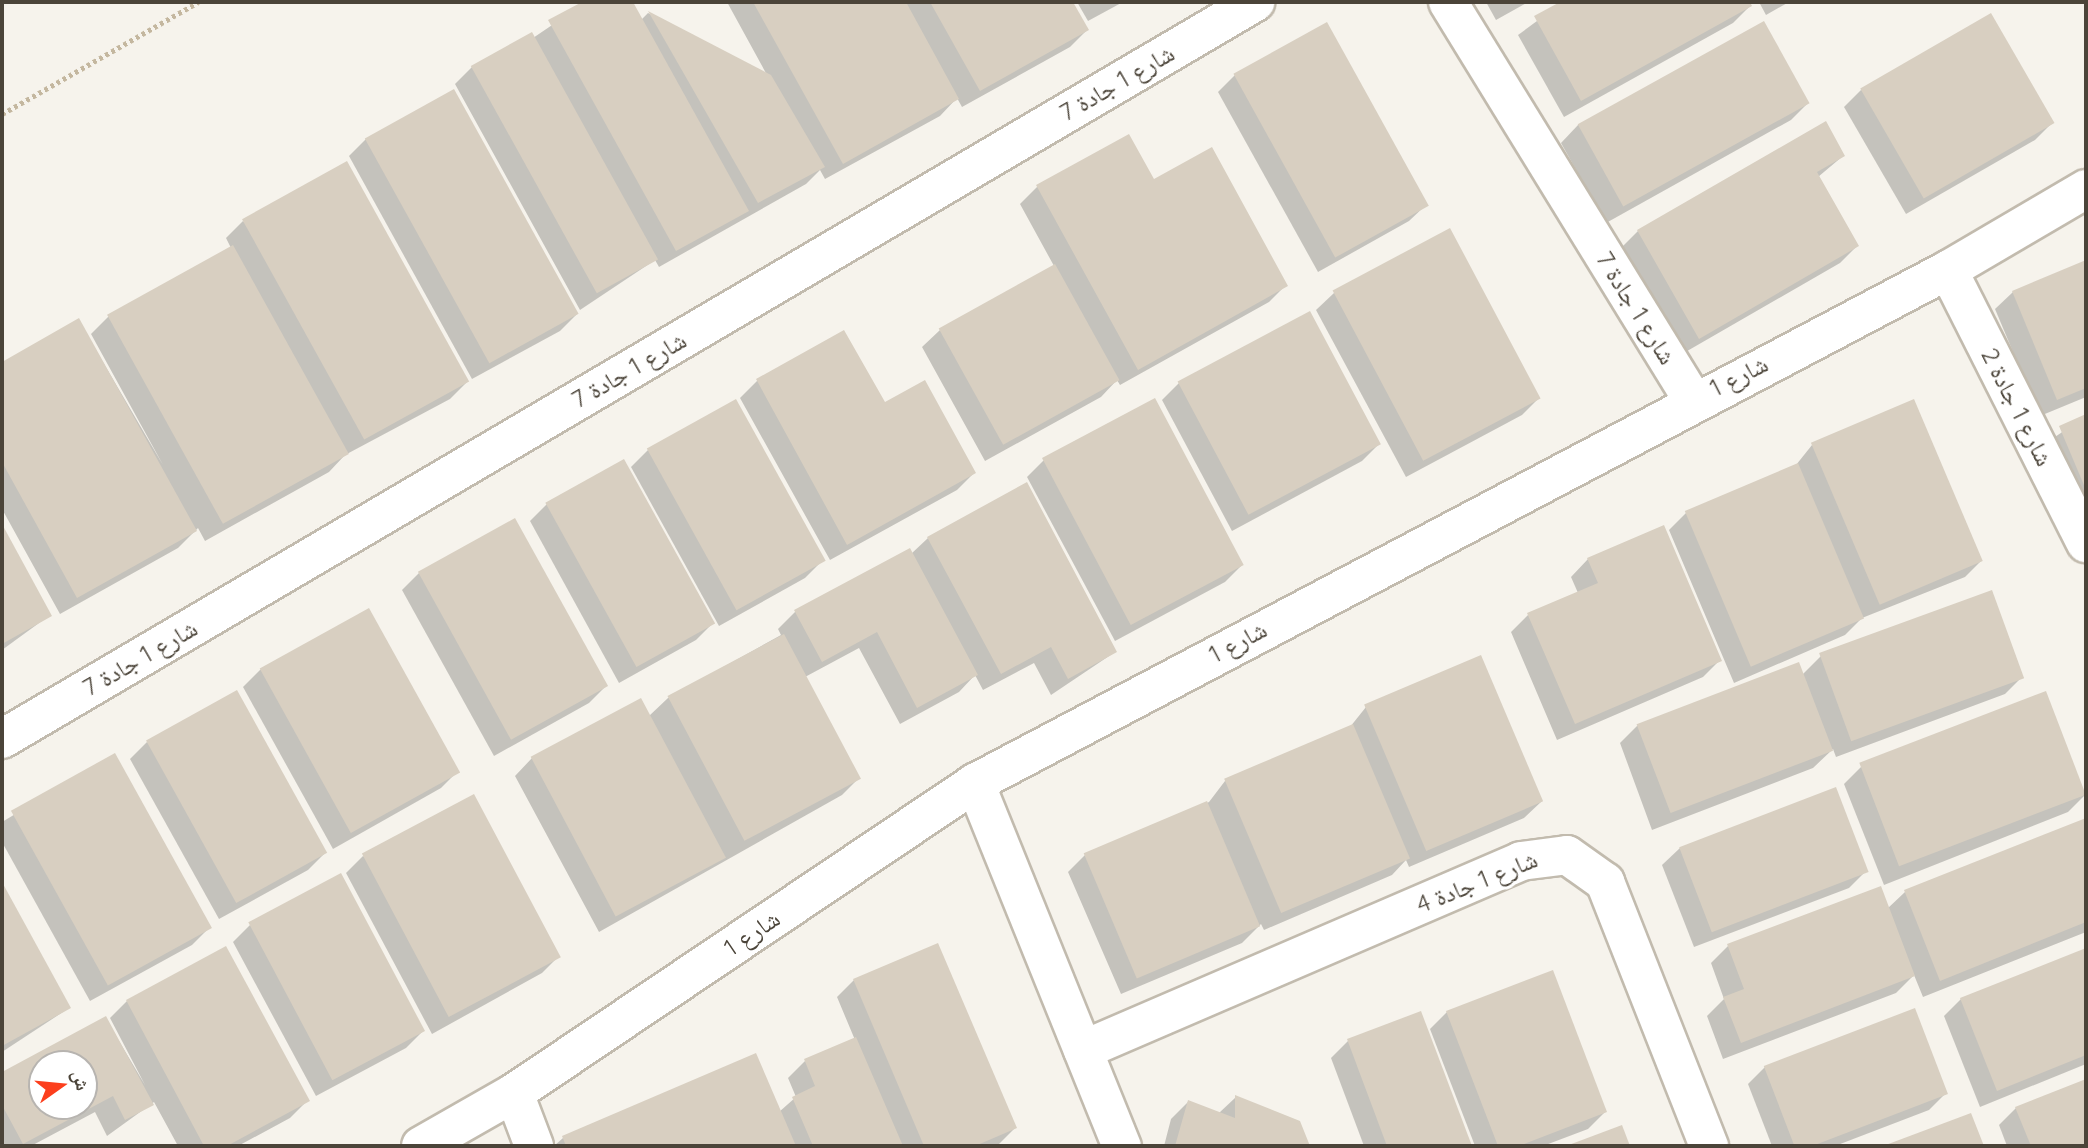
<!DOCTYPE html>
<meta charset="utf-8">
<style>
body{margin:0}
#map{position:relative;width:2088px;height:1148px;overflow:hidden;background:#f6f3ec;font-family:Quicksand,"Noto Naskh Arabic",sans-serif}
div>[style]{position:absolute}
.shadow>*{inset:0;background:#0003}
.building>*{inset:0;background:#d8cfc1;transform-origin:0 0}
.path>*{height:4.5px;margin-top:-2.25px;transform-origin:0;background:repeating-linear-gradient(90deg,#c4b79f 0 3.5px,transparent 0 7px)}
.roads{filter:drop-shadow(2px 0 #c2bbae) drop-shadow(-2px 0 #c2bbae) drop-shadow(0 2px #c2bbae) drop-shadow(0 -2px #c2bbae)}
.minor>*{height:38px;margin:-19px;padding:0 19px;transform-origin:19px;border-radius:19px;background:#fff}
span{translate:-50% -50%;white-space:nowrap;text-align:center;line-height:1.15;-webkit-text-stroke:6px #fff;paint-order:stroke}
.street-label{font-size:24px;color:#4b4439}
.frame{position:absolute;inset:0;border:4px solid #4b4439;pointer-events:none}
.north{position:absolute;left:28px;top:1050px;width:70px;height:70px;box-sizing:border-box;background:#fff;border:2px solid #b7b4b0;border-radius:50%;rotate:75deg;font-size:19px;font-weight:700;line-height:28px;text-align:center;color:#4b4439}
.north::after{content:'';display:block;margin:auto;width:24px;height:32px;background:#fc3f1d;clip-path:polygon(50% 0,100% 100%,50% 72%,0 100%)}
</style>
<div id="map">
<div class="shadow">
<div style="clip-path:polygon(586px 2px,631px 2px,641px 20px,648px 13px,767px 75px,727px 2px,1071px 2px,1087px 30px,1070px 47px,962px 107px,957px 98px,940px 116px,825px 179px,820px 170px,806px 184px,659px 267px,655px 260px,580px 310px,455px 84px,472px 67px,533px 38px)"></div>
<div style="clip-path:polygon(1077px 2px,1123px 2px,1088px 21px)"></div>
<div style="clip-path:polygon(1486px 2px,1528px 2px,1496px 20px)"></div>
<div style="clip-path:polygon(1563px 2px,1748px 2px,1750px 6px,1733px 23px,1564px 117px,1518px 35px)"></div>
<div style="clip-path:polygon(1759px 2px,1789px 2px,1766px 15px)"></div>
<div style="clip-path:polygon(1327px 24px,1427px 204px,1409px 221px,1318px 272px,1218px 92px,1235px 75px)"></div>
<div style="clip-path:polygon(1861px 90px,2052px 123px,2035px 140px,1906px 214px,1844px 107px)"></div>
<div style="clip-path:polygon(1808px 103px,1791px 120px,1606px 223px,1561px 143px,1578px 125px)"></div>
<div style="clip-path:polygon(1128px 136px,1153px 181px,1286px 285px,1269px 302px,1120px 385px,1117px 380px,1101px 397px,985px 461px,922px 347px,940px 330px,1054px 266px,1020px 204px,1037px 187px)"></div>
<div style="clip-path:polygon(366px 139px,577px 314px,560px 331px,472px 379px,349px 156px)"></div>
<div style="clip-path:polygon(1843px 156px,1818px 177px,1857px 246px,1840px 263px,1682px 354px,1621px 248px,1638px 231px)"></div>
<div style="clip-path:polygon(243px 221px,467px 382px,450px 399px,345px 455px,329px 472px,205px 541px,198px 528px,178px 548px,60px 614px,2px 509px,2px 364px,79px 321px,163px 465px,91px 334px,108px 317px,231px 248px,226px 238px)"></div>
<div style="clip-path:polygon(1449px 230px,1539px 398px,1522px 415px,1406px 477px,1316px 310px,1334px 293px)"></div>
<div style="clip-path:polygon(2086px 262px,2086px 397px,2040px 416px,1995px 309px,2013px 292px)"></div>
<div style="clip-path:polygon(843px 333px,884px 405px,974px 473px,957px 490px,830px 560px,740px 398px,757px 381px)"></div>
<div style="clip-path:polygon(1179px 383px,1379px 444px,1362px 461px,1232px 531px,1162px 400px)"></div>
<div style="clip-path:polygon(2086px 416px,2086px 533px,2043px 445px)"></div>
<div style="clip-path:polygon(1812px 445px,1982px 560px,1965px 577px,1862px 618px,1845px 635px,1734px 683px,1669px 530px,1686px 513px,1796px 465px)"></div>
<div style="clip-path:polygon(648px 450px,822px 561px,805px 578px,719px 626px,631px 467px)"></div>
<div style="clip-path:polygon(1044px 460px,1242px 565px,1225px 582px,1115px 641px,1027px 477px)"></div>
<div style="clip-path:polygon(624px 461px,713px 623px,696px 640px,619px 683px,530px 521px,547px 504px)"></div>
<div style="clip-path:polygon(1026px 485px,1115px 652px,1051px 695px,1034px 663px,983px 690px,975px 675px,959px 692px,900px 724px,859px 648px,805px 677px,859px 778px,842px 795px,599px 932px,515px 776px,532px 758px,640px 700px,649px 716px,668px 698px,781px 635px,778px 629px,795px 612px,911px 554px,928px 538px)"></div>
<div style="clip-path:polygon(2px 527px,50px 615px,2px 650px)"></div>
<div style="clip-path:polygon(1588px 559px,1720px 660px,1703px 677px,1557px 740px,1511px 632px,1528px 615px,1578px 593px,1571px 577px)"></div>
<div style="clip-path:polygon(419px 573px,606px 686px,589px 703px,494px 756px,402px 590px)"></div>
<div style="clip-path:polygon(368px 610px,458px 771px,441px 788px,333px 849px,243px 687px,260px 670px)"></div>
<div style="clip-path:polygon(1821px 656px,2022px 677px,2005px 694px,1836px 757px,1833px 749px,1813px 768px,1652px 830px,1620px 743px,1637px 726px,1798px 665px,1802px 675px)"></div>
<div style="clip-path:polygon(1366px 707px,1542px 801px,1524px 818px,1409px 867px,1406px 860px,1392px 875px,1264px 930px,1261px 924px,1242px 943px,1121px 994px,1068px 872px,1085px 855px,1209px 802px,1225px 781px,1350px 727px)"></div>
<div style="clip-path:polygon(147px 742px,325px 853px,308px 870px,219px 919px,130px 759px)"></div>
<div style="clip-path:polygon(114px 755px,209px 928px,192px 945px,90px 1001px,2px 842px,2px 822px)"></div>
<div style="clip-path:polygon(1861px 767px,2085px 795px,2068px 812px,1884px 885px,1844px 784px)"></div>
<div style="clip-path:polygon(2085px 821px,2086px 932px,1923px 997px,1914px 975px,1896px 993px,1723px 1059px,1707px 1016px,1724px 999px,1711px 963px,1728px 946px,1887px 909px,1905px 892px)"></div>
<div style="clip-path:polygon(1680px 848px,1866px 871px,1849px 888px,1694px 947px,1662px 865px)"></div>
<div style="clip-path:polygon(363px 856px,559px 956px,542px 973px,432px 1034px,346px 873px)"></div>
<div style="clip-path:polygon(2px 886px,69px 1008px,2px 1052px)"></div>
<div style="clip-path:polygon(250px 925px,423px 1031px,406px 1048px,316px 1096px,233px 942px)"></div>
<div style="clip-path:polygon(2086px 950px,2086px 1064px,1980px 1107px,1944px 1016px,1961px 999px)"></div>
<div style="clip-path:polygon(854px 980px,1015px 1128px,998px 1145px,554px 1146px,563px 1138px,779px 1112px,796px 1097px,788px 1078px,805px 1061px,855px 1040px,837px 997px)"></div>
<div style="clip-path:polygon(evenodd,127px 1001px,307px 1101px,290px 1118px,238px 1146px,178px 1146px,154px 1102px,107px 1136px,95px 1112px,31px 1146px,2px 1146px,2px 1074px,106px 1019px,145px 1085px,110px 1018px,127px 1001px,42px 1064px,84px 1064px,84px 1106px,42px 1106px,42px 1064px)"></div>
<div style="clip-path:polygon(1447px 1012px,1605px 1112px,1588px 1129px,1543px 1146px,1475px 1146px,1430px 1029px)"></div>
<div style="clip-path:polygon(1420px 1014px,1470px 1146px,1364px 1146px,1331px 1058px,1348px 1041px)"></div>
<div style="clip-path:polygon(1765px 1067px,1946px 1093px,1929px 1110px,1835px 1146px,1772px 1146px,1748px 1084px)"></div>
<div style="clip-path:polygon(2086px 1081px,2086px 1146px,2007px 1146px,1999px 1125px,2016px 1108px)"></div>
<div style="clip-path:polygon(1236px 1097px,1299px 1122px,1308px 1146px,1164px 1146px,1171px 1119px,1188px 1102px,1219px 1113px)"></div>
</div>
<div class="building">
<div style="clip-path:polygon(582px 2px,633px 2px,749px 211px,676px 251px,548px 20px)"></div>
<div style="clip-path:polygon(753px 2px,906px 2px,959px 99px,843px 164px)"></div>
<div style="clip-path:polygon(930px 2px,1073px 2px,1089px 30px,980px 91px)"></div>
<div style="clip-path:polygon(1560px 2px,1750px 2px,1752px 6px,1581px 101px,1534px 16px)"></div>
<div style="clip-path:polygon(648px 11px,771px 75px,825px 167px,758px 203px)"></div>
<div style="left:1991px;top:13px;width:127px;height:151px;rotate:60deg"></div>
<div style="left:1764px;top:21px;width:94px;height:213px;rotate:61deg"></div>
<div style="left:1327px;top:22px;width:210px;height:107px;rotate:61deg"></div>
<div style="left:532px;top:32px;width:260px;height:70px;rotate:61deg"></div>
<div style="left:454px;top:89px;width:257px;height:102px;rotate:61deg"></div>
<div style="clip-path:polygon(1826px 121px,1845px 156px,1817px 172px,1859px 246px,1699px 339px,1637px 230px)"></div>
<div style="clip-path:polygon(1129px 134px,1154px 179px,1212px 147px,1288px 286px,1138px 370px,1036px 185px)"></div>
<div style="left:347px;top:161px;width:252px;height:120px;rotate:61deg"></div>
<div style="left:1450px;top:228px;width:193px;height:133px;rotate:62deg"></div>
<div style="left:233px;top:245px;width:239px;height:144px;rotate:61deg"></div>
<div style="clip-path:polygon(2086px 260px,2086px 388px,2057px 400px,2012px 291px)"></div>
<div style="left:1055px;top:264px;width:133px;height:133px;rotate:61deg"></div>
<div style="left:1310px;top:311px;width:151px;height:150px;rotate:62deg"></div>
<div style="clip-path:polygon(79px 318px,197px 531px,77px 598px,2px 462px,2px 362px)"></div>
<div style="clip-path:polygon(844px 330px,885px 402px,925px 380px,976px 473px,847px 545px,756px 379px)"></div>
<div style="left:1155px;top:398px;width:189px;height:128px;rotate:62deg"></div>
<div style="left:736px;top:399px;width:185px;height:102px;rotate:61deg"></div>
<div style="left:1914px;top:399px;width:176px;height:112px;rotate:67deg"></div>
<div style="clip-path:polygon(2086px 414px,2086px 490px,2059px 426px)"></div>
<div style="left:624px;top:459px;width:188px;height:90px;rotate:61deg"></div>
<div style="left:1798px;top:463px;width:169px;height:123px;rotate:67deg"></div>
<div style="clip-path:polygon(1027px 482px,1117px 652px,1068px 679px,1051px 647px,1001px 674px,927px 537px)"></div>
<div style="left:515px;top:518px;width:192px;height:111px;rotate:61deg"></div>
<div style="clip-path:polygon(2px 524px,52px 616px,2px 644px)"></div>
<div style="clip-path:polygon(1664px 525px,1722px 661px,1575px 724px,1527px 613px,1598px 583px,1587px 558px)"></div>
<div style="clip-path:polygon(910px 548px,978px 675px,917px 708px,877px 632px,822px 662px,794px 610px)"></div>
<div style="left:1992px;top:590px;width:94px;height:184px;rotate:70deg"></div>
<div style="left:369px;top:608px;width:188px;height:125px;rotate:61deg"></div>
<div style="left:784px;top:634px;width:164px;height:132px;rotate:62deg"></div>
<div style="left:1481px;top:655px;width:159px;height:127px;rotate:67deg"></div>
<div style="left:1799px;top:662px;width:95px;height:174px;rotate:69deg"></div>
<div style="left:237px;top:690px;width:186px;height:104px;rotate:61deg"></div>
<div style="left:2046px;top:691px;width:111px;height:200px;rotate:69deg"></div>
<div style="left:641px;top:698px;width:181px;height:125px;rotate:62deg"></div>
<div style="left:1353px;top:724px;width:146px;height:140px;rotate:67deg"></div>
<div style="left:115px;top:753px;width:200px;height:119px;rotate:61deg"></div>
<div style="left:1836px;top:787px;width:91px;height:168px;rotate:69deg"></div>
<div style="left:474px;top:794px;width:185px;height:127px;rotate:62deg"></div>
<div style="left:1207px;top:801px;width:136px;height:134px;rotate:67deg"></div>
<div style="clip-path:polygon(2086px 818px,2086px 922px,1940px 981px,1904px 890px)"></div>
<div style="left:341px;top:873px;width:179px;height:105px;rotate:62deg"></div>
<div style="clip-path:polygon(2px 882px,71px 1008px,2px 1046px)"></div>
<div style="clip-path:polygon(1881px 886px,1915px 976px,1741px 1043px,1723px 997px,1744px 989px,1727px 944px)"></div>
<div style="clip-path:polygon(938px 943px,1017px 1128px,975px 1146px,924px 1146px,853px 979px)"></div>
<div style="clip-path:polygon(226px 946px,310px 1101px,227px 1146px,204px 1146px,126px 1000px)"></div>
<div style="clip-path:polygon(2086px 948px,2086px 1055px,1997px 1091px,1960px 998px)"></div>
<div style="clip-path:polygon(1553px 970px,1607px 1112px,1519px 1146px,1498px 1146px,1446px 1011px)"></div>
<div style="left:1915px;top:1008px;width:92px;height:162px;rotate:69deg"></div>
<div style="clip-path:polygon(1421px 1011px,1472px 1146px,1387px 1146px,1347px 1039px)"></div>
<div style="clip-path:polygon(evenodd,106px 1016px,154px 1105px,125px 1120px,113px 1096px,23px 1144px,2px 1105px,2px 1072px,106px 1016px,42px 1064px,84px 1064px,84px 1106px,42px 1106px,42px 1064px)"></div>
<div style="clip-path:polygon(856px 1037px,903px 1146px,813px 1146px,792px 1097px,815px 1086px,804px 1059px)"></div>
<div style="clip-path:polygon(756px 1053px,796px 1146px,566px 1146px,562px 1136px)"></div>
<div style="clip-path:polygon(2086px 1079px,2086px 1146px,2031px 1146px,2015px 1107px)"></div>
<div style="clip-path:polygon(1235px 1095px,1300px 1121px,1310px 1146px,1175px 1146px,1188px 1100px,1235px 1118px)"></div>
<div style="clip-path:polygon(1971px 1113px,1984px 1146px,1883px 1146px)"></div>
<div style="clip-path:polygon(1622px 1125px,1630px 1146px,1566px 1146px)"></div>
</div>
<div class="path">
<div style="left:2px;top:114px;width:226px;rotate:-29.7deg"></div>
</div>
<div class="roads">
<div class="minor">
<div style="left:1448px;top:2px;width:467px;rotate:58.4deg"></div>
<div style="left:1948px;top:270px;width:306px;rotate:63.2deg"></div>
<div style="left:2px;top:739px;width:1454px;rotate:-30.46deg"></div>
<div style="left:975px;top:783px;width:392px;rotate:68deg"></div>
<div style="left:1083px;top:1050px;width:477px;rotate:-23.3deg"></div>
<div style="left:1521px;top:861px;width:46px;rotate:-7.4deg"></div>
<div style="left:1567px;top:855px;width:47px;rotate:35.4deg"></div>
<div style="left:1605px;top:882px;width:284px;rotate:68.5deg"></div>
<div style="left:514px;top:1093px;width:57px;rotate:69.3deg"></div>
<div style="left:421px;top:1146px;width:107px;rotate:-29.7deg"></div>
<div style="left:514px;top:1093px;width:556px;rotate:-33.92deg"></div>
<div style="left:975px;top:783px;width:1100px;rotate:-27.8deg"></div>
<div style="left:1948px;top:270px;width:160px;rotate:-30.4deg"></div>
</div>
</div>
<div class="street-label">
<span style="left:1117px;top:83px;rotate:-30deg">شارع 1 جادة 7</span>
<span style="left:1636px;top:308px;rotate:58deg">شارع 1 جادة 7</span>
<span style="left:629px;top:370px;rotate:-30deg">شارع 1 جادة 7</span>
<span style="left:1739px;top:376px;rotate:-27deg">شارع 1</span>
<span style="left:2017px;top:407px;rotate:63deg">شارع 1 جادة 2</span>
<span style="left:1238px;top:642px;rotate:-28deg">شارع 1</span>
<span style="left:140px;top:658px;rotate:-30deg">شارع 1 جادة 7</span>
<span style="left:1477px;top:882px;rotate:-22deg">شارع 1 جادة 4</span>
<span style="left:752px;top:933px;rotate:-34deg">شارع 1</span>
</div>
<div class="frame"></div>
<div class="north">ش</div>
</div>
